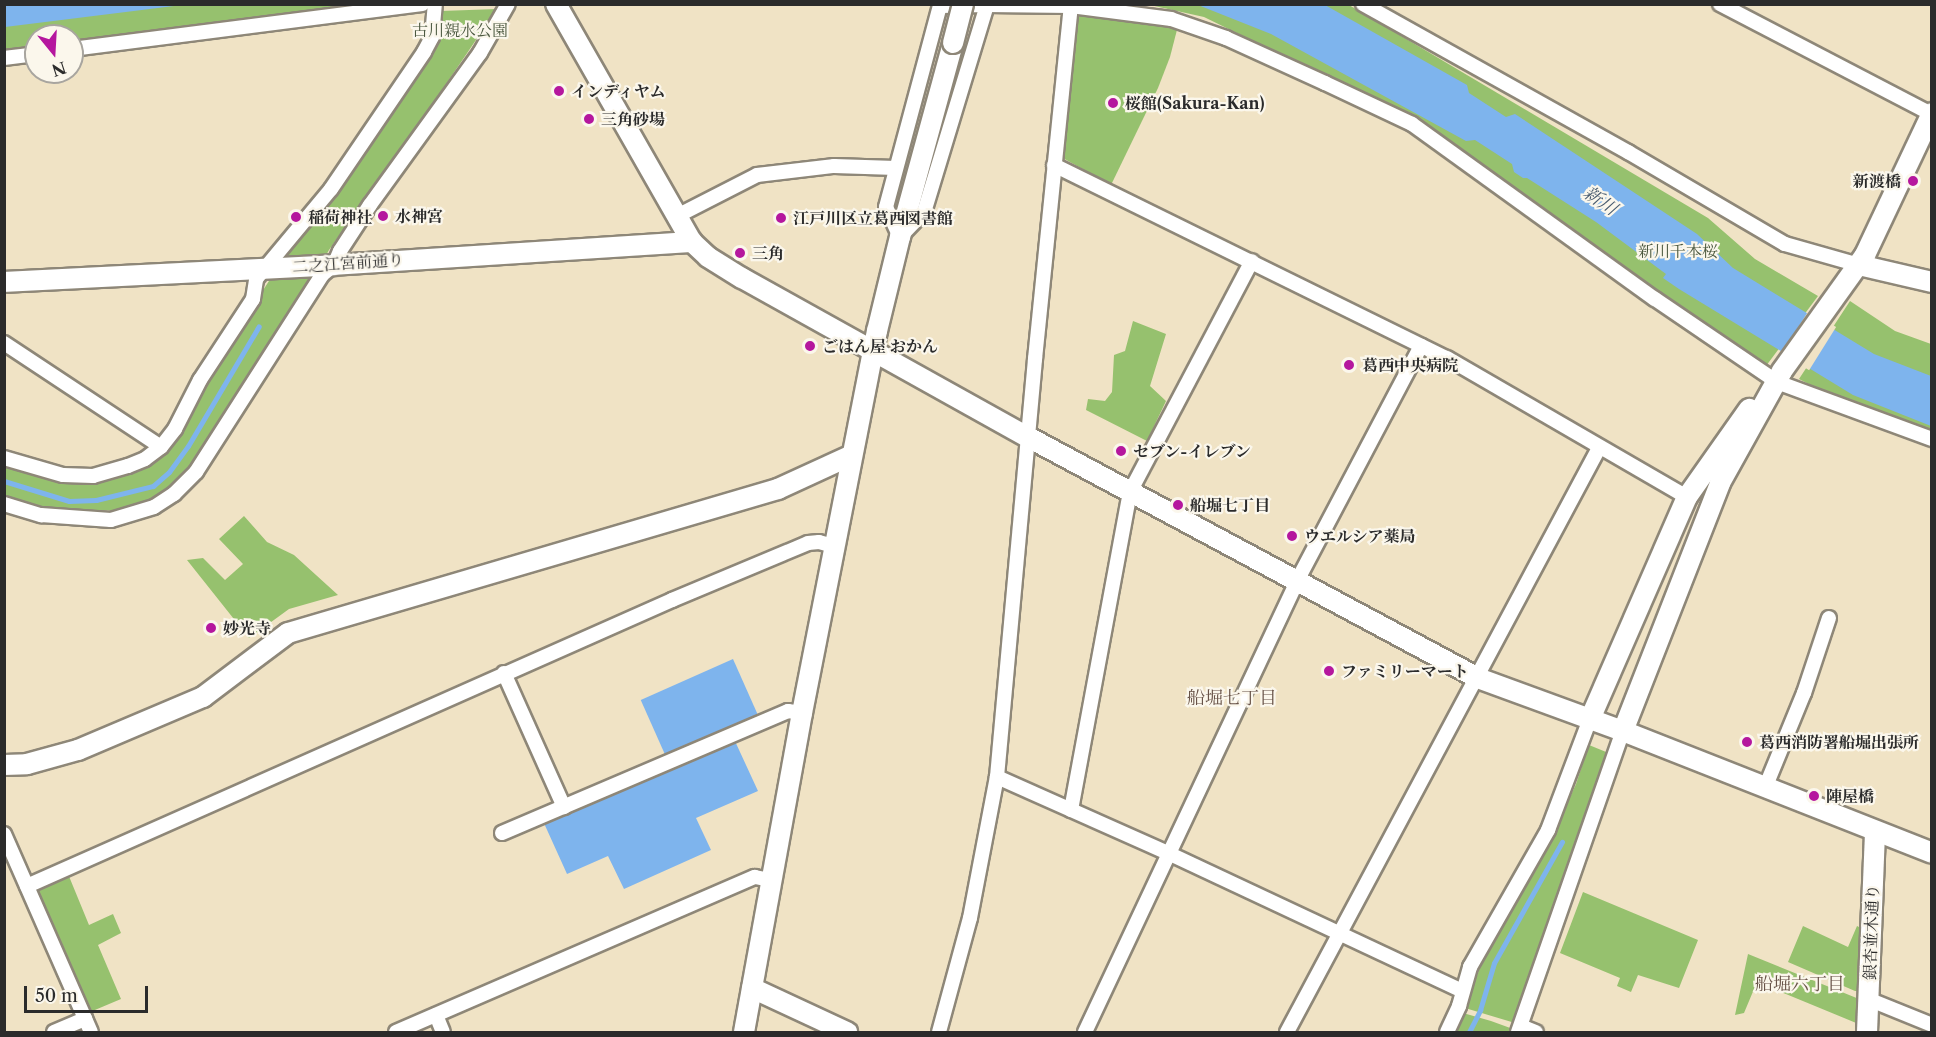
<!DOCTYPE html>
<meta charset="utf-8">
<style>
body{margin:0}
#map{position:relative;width:1936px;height:1037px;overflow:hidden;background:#f0e3c5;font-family:"Libre Caslon Text","Noto Serif JP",serif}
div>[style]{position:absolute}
.green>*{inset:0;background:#96c16e}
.water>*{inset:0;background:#7eb4ed;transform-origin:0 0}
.pier>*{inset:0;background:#f0e3c5;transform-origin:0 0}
.stream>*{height:5px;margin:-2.5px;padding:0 2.5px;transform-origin:2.5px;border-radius:2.5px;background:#7eb4ed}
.roads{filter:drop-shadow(2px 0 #8e8778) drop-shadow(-2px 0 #8e8778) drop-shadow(0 2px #8e8778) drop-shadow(0 -2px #8e8778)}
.street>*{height:14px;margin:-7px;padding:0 7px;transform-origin:7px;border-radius:7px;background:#fff}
.secondary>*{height:20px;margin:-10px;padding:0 10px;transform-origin:10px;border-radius:10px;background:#fff}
.bridges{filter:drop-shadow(2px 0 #8e8778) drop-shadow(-2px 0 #8e8778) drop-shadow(0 2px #8e8778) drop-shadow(0 -2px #8e8778)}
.secondary-bridge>*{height:20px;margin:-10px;padding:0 10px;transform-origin:10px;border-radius:10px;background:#fff}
.dots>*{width:16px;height:16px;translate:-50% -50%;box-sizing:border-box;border:3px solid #fbf7ec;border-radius:50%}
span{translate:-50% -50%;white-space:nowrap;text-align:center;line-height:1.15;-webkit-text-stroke:4.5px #fbf7ec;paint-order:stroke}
.park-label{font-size:16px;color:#4b583f}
.poi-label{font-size:16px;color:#2b2b2b;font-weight:700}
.left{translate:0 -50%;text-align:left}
.right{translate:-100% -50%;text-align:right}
.street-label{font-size:16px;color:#2b2b2b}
.water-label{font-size:18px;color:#485b6f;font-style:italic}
.neighbourhood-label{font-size:18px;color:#685348}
.frame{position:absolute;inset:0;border:6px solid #2b2b2b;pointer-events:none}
.north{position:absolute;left:24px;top:24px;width:60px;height:60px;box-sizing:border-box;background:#fbf7ec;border:2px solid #a8a59f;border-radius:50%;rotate:162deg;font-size:16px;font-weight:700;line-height:24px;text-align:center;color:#2b2b2b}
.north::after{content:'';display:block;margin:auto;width:21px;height:27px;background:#b5179e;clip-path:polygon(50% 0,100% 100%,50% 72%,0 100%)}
.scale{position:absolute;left:24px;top:986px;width:124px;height:27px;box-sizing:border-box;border:3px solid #2b2b2b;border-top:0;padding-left:8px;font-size:18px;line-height:21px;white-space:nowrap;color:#2b2b2b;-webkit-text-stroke:4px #fbf7ec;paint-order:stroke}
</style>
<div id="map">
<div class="green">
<div style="clip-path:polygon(4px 5px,399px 5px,72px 45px,72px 36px,36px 36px,36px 50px,5px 53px)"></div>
<div style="clip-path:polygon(1150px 5px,1349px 5px,1708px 218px,1755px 259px,1818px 296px,1766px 366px,1413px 119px,1204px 17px)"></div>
<div style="clip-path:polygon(497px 9px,370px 196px,366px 197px,329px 250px,312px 280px,269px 341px,232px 406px,190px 466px,169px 488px,149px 501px,123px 511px,46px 508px,5px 496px,5px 465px,56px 479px,155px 458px,287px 253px,438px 42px,441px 11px)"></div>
<div style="clip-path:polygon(1075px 10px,1179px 22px,1170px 57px,1158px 88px,1111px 185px,1061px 157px)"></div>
<div style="clip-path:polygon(1850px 301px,1895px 331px,1931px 344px,1931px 436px,1845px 403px,1799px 379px)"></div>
<div style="clip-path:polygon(1133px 321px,1166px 334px,1150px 386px,1166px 401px,1147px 441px,1086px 410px,1088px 399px,1105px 401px,1112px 392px,1114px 355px,1125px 351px)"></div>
<div style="clip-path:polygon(244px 516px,267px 542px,294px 555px,338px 595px,289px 609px,249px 638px,187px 560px,203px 558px,225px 580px,243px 564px,219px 539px)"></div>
<div style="clip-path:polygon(1589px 745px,1611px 754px,1515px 1023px,1465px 1008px,1485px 954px,1529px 880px,1561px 817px,1576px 784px)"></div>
<div style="clip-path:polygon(66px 869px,89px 925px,113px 914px,121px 933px,98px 945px,121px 999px,83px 1015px,27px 886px)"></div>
<div style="clip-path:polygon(1583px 892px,1698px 940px,1679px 988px,1638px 975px,1631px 992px,1617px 986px,1620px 978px,1560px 953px)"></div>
<div style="clip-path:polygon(1803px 926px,1848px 947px,1857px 926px,1867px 931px,1863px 991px,1855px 991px,1788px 962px)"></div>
<div style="clip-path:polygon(1748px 954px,1864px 1001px,1861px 1025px,1757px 982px,1744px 1013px,1735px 1015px)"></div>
<div style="clip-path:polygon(1463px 1013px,1491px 1021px,1513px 1029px,1511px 1032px,1455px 1032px)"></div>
</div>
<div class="water">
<div style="clip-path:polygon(5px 4px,182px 4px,182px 5px,5px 27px)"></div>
<div style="clip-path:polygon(1198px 5px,1325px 5px,1467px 85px,1469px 93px,1506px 117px,1515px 114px,1697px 234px,1733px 268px,1874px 354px,1931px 376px,1931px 426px,1853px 395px,1679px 289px,1663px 278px,1666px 274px,1596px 222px,1527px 178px,1523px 178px,1514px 172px,1512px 164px,1475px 140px,1466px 141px,1271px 34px)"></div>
<div style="left:733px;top:659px;width:64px;height:101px;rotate:66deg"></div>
<div style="clip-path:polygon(734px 739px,758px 791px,696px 818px,711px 850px,624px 889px,608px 856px,567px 874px,543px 821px)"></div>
</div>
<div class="pier">
<div style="left:1809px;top:310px;width:32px;height:51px;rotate:32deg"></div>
</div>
<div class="stream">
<div style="left:4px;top:481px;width:68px;rotate:17.1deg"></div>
<div style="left:69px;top:501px;width:27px;rotate:-2deg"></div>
<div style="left:96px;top:500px;width:59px;rotate:-13.8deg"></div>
<div style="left:153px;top:486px;width:21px;rotate:-41deg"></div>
<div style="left:169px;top:472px;width:32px;rotate:-54deg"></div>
<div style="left:188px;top:446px;width:139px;rotate:-59.4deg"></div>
<div style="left:1469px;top:1032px;width:25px;rotate:-63deg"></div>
<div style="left:1480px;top:1010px;width:49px;rotate:-73.4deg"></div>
<div style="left:1494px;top:963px;width:139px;rotate:-60.7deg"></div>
</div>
<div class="roads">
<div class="street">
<div style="left:1363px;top:4px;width:304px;rotate:29.2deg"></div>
<div style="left:1628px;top:152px;width:182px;rotate:30.4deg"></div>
<div style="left:1785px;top:244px;width:77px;rotate:15.8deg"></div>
<div style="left:1720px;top:4px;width:238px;rotate:27.5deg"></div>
<div style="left:987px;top:5px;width:84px;rotate:0.7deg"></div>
<div style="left:1071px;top:6px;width:101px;rotate:7.4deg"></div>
<div style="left:1171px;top:19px;width:58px;rotate:19.1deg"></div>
<div style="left:1226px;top:38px;width:109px;rotate:24.4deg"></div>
<div style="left:1325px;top:83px;width:96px;rotate:25.2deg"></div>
<div style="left:1412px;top:124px;width:299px;rotate:35.8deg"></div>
<div style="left:1655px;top:299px;width:148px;rotate:34.2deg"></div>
<div style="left:1777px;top:382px;width:165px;rotate:20.2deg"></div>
<div style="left:987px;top:5px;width:216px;rotate:106.9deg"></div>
<div style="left:924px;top:212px;width:35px;rotate:134deg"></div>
<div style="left:900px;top:237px;width:33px;rotate:-115deg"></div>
<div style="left:886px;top:207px;width:208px;rotate:-75deg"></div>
<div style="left:940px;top:6px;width:47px;rotate:-1.2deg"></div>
<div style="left:72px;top:49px;width:353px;rotate:-7.3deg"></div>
<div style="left:4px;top:58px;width:32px;rotate:-7deg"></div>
<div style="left:1054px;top:165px;width:438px;rotate:26.2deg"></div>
<div style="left:1447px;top:358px;width:277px;rotate:30.1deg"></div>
<div style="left:677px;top:216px;width:90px;rotate:-27.1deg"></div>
<div style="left:757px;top:175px;width:78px;rotate:-6.7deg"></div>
<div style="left:834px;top:166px;width:62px;rotate:1.8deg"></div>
<div style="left:4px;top:343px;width:188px;rotate:33.5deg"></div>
<div style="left:4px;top:458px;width:61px;rotate:16.1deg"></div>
<div style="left:63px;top:475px;width:30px;rotate:2deg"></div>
<div style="left:93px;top:476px;width:36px;rotate:-16deg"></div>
<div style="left:128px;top:466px;width:18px;rotate:-22deg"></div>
<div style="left:145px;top:459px;width:20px;rotate:-37deg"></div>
<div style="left:161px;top:447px;width:23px;rotate:-52deg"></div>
<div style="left:175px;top:429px;width:55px;rotate:-63deg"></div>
<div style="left:200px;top:380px;width:97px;rotate:-56.8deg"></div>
<div style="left:253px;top:299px;width:20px;rotate:-81deg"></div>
<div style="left:256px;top:279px;width:117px;rotate:-50.2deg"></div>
<div style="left:331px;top:189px;width:166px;rotate:-55.8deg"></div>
<div style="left:424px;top:52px;width:17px;rotate:-62deg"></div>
<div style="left:432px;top:37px;width:33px;rotate:-85deg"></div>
<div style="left:4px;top:504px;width:39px;rotate:17deg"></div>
<div style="left:41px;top:515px;width:70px;rotate:4.1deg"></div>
<div style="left:111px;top:520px;width:45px;rotate:-16.8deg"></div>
<div style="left:154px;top:507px;width:24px;rotate:-33deg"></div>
<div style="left:174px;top:494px;width:31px;rotate:-45deg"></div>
<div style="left:196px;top:472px;width:234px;rotate:-57.4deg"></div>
<div style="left:322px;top:275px;width:16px;rotate:-40deg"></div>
<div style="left:334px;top:265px;width:15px;rotate:-67deg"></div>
<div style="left:340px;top:251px;width:55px;rotate:-56.9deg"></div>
<div style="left:370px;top:205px;width:188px;rotate:-54.1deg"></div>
<div style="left:480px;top:53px;width:56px;rotate:-60.3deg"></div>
<div style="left:504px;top:673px;width:147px;rotate:65.9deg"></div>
<div style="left:997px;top:777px;width:189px;rotate:24deg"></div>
<div style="left:1170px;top:854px;width:323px;rotate:25.1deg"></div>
<div style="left:1765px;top:788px;width:103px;rotate:-67.7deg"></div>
<div style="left:1804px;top:693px;width:79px;rotate:-71.6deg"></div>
<div style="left:1071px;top:810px;width:323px;rotate:-79.5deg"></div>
<div style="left:1130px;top:492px;width:261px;rotate:-62.2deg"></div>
<div style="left:502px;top:833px;width:311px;rotate:-23.1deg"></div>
<div style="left:788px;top:711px;width:14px;rotate:8deg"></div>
<div style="left:4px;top:834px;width:216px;rotate:66.3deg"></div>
<div style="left:27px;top:886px;width:706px;rotate:-23.91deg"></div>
<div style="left:672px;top:600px;width:147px;rotate:-22.7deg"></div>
<div style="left:808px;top:543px;width:11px;rotate:-5deg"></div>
<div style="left:819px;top:542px;width:16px;rotate:15deg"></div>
<div style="left:1868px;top:999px;width:69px;rotate:22.1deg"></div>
<div style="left:436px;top:1015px;width:18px;rotate:68deg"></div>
<div style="left:1521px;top:1026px;width:16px;rotate:22deg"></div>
<div style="left:54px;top:1032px;width:34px;rotate:-23deg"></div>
<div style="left:396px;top:1032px;width:391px;rotate:-23.4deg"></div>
<div style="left:755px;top:877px;width:16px;rotate:11deg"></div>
<div style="left:939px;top:1032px;width:118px;rotate:-74.8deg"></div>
<div style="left:970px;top:918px;width:144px;rotate:-79.2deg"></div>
<div style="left:997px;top:777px;width:420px;rotate:-84.8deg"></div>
<div style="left:1035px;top:359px;width:355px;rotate:-84.2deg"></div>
<div style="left:1085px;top:1032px;width:498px;rotate:-64.8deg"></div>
<div style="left:1297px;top:581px;width:266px;rotate:-62.2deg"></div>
<div style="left:1287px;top:1032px;width:662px;rotate:-61.89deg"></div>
<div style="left:1447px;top:1032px;width:29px;rotate:-65deg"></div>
<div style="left:1459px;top:1006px;width:41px;rotate:-74.2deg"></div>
<div style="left:1470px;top:967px;width:158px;rotate:-60.3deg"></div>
<div style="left:1548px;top:830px;width:119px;rotate:-69.3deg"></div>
<div style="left:1518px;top:1032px;width:319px;rotate:-70.8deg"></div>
</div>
<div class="secondary">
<div style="left:556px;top:4px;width:274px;rotate:60.3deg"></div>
<div style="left:692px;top:242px;width:22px;rotate:43deg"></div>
<div style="left:708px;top:257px;width:40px;rotate:32deg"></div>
<div style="left:742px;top:278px;width:327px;rotate:29.1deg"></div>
<div style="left:1028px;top:437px;width:510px;rotate:28.17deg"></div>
<div style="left:1478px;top:678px;width:154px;rotate:20.1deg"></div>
<div style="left:1623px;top:731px;width:332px;rotate:21.5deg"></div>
<div style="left:1859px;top:265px;width:75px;rotate:13.1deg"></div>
<div style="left:4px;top:282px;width:330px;rotate:-2.9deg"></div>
<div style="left:334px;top:265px;width:359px;rotate:-3.7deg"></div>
<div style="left:1590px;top:719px;width:242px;rotate:-66.4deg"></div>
<div style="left:1687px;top:497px;width:108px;rotate:-54.8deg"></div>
<div style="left:1623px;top:731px;width:266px;rotate:-68.6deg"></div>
<div style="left:1720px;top:483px;width:128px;rotate:-61deg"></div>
<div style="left:1782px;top:371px;width:143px;rotate:-54.4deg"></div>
<div style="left:1865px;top:255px;width:157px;rotate:-64.7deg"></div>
<div style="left:4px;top:765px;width:23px;rotate:-2deg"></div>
<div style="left:27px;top:764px;width:53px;rotate:-15.4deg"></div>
<div style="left:78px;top:750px;width:136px;rotate:-23deg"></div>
<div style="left:203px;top:697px;width:106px;rotate:-37deg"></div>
<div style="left:288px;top:633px;width:511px;rotate:-16.38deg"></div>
<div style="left:778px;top:489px;width:81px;rotate:-24.7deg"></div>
<div style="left:752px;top:988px;width:105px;rotate:24.9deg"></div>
<div style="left:744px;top:1032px;width:324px;rotate:-79.7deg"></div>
<div style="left:802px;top:713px;width:389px;rotate:-78.9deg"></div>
<div style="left:877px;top:331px;width:97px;rotate:-76.3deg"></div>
<div style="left:900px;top:237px;width:201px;rotate:-74.7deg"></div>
<div style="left:1867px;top:1032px;width:200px;rotate:-87.7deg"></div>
</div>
</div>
<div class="bridges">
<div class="secondary-bridge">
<div style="left:953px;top:43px;width:40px;rotate:-75.6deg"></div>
</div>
</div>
<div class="dots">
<div style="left:559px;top:91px;background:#b5179e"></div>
<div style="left:1113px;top:103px;background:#b5179e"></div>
<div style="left:589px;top:119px;background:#b5179e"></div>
<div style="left:1913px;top:181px;background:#b5179e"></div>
<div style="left:383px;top:216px;background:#b5179e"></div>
<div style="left:296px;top:217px;background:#b5179e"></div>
<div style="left:781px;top:218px;background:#b5179e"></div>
<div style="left:740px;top:253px;background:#b5179e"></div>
<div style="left:810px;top:346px;background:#b5179e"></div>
<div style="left:1349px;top:365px;background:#b5179e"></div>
<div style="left:1121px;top:451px;background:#b5179e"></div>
<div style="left:1178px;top:505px;background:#b5179e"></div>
<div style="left:1292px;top:536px;background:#b5179e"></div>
<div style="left:211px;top:628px;background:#b5179e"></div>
<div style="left:1329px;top:671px;background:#b5179e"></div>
<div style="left:1747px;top:742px;background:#b5179e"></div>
<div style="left:1814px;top:796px;background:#b5179e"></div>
</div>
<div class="park-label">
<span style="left:460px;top:30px">古川親水公園</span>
<span style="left:1678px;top:251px">新川千本桜</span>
</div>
<div class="poi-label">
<span class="left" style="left:571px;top:91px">インディヤム</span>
<span class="left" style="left:1125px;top:103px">桜館(Sakura-Kan)</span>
<span class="left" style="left:601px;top:119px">三角砂場</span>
<span class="right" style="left:1901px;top:181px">新渡橋</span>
<span class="left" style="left:395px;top:216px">水神宮</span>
<span class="left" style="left:308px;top:217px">稲荷神社</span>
<span class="left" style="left:793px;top:218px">江戸川区立葛西図書館</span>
<span class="left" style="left:752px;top:253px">三角</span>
<span class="left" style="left:822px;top:346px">ごはん屋 おかん</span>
<span class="left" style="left:1362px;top:365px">葛西中央病院</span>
<span class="left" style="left:1133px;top:451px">セブン-イレブン</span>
<span class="left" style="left:1190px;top:505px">船堀七丁目</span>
<span class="left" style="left:1304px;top:536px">ウエルシア薬局</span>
<span class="left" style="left:223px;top:628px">妙光寺</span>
<span class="left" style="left:1341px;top:671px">ファミリーマート</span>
<span class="left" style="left:1759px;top:742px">葛西消防署船堀出張所</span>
<span class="left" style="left:1826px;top:796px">陣屋橋</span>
</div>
<div class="street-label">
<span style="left:348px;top:263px;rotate:-4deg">二之江宮前通り</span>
<span style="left:1871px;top:932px;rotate:-88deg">銀杏並木通り</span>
</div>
<div class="water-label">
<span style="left:1600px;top:201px;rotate:34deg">新川</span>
</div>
<div class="neighbourhood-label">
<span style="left:1232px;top:698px">船堀七丁目</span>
<span style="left:1800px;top:984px">船堀六丁目</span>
</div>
<div class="frame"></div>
<div class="north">N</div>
<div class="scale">50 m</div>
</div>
